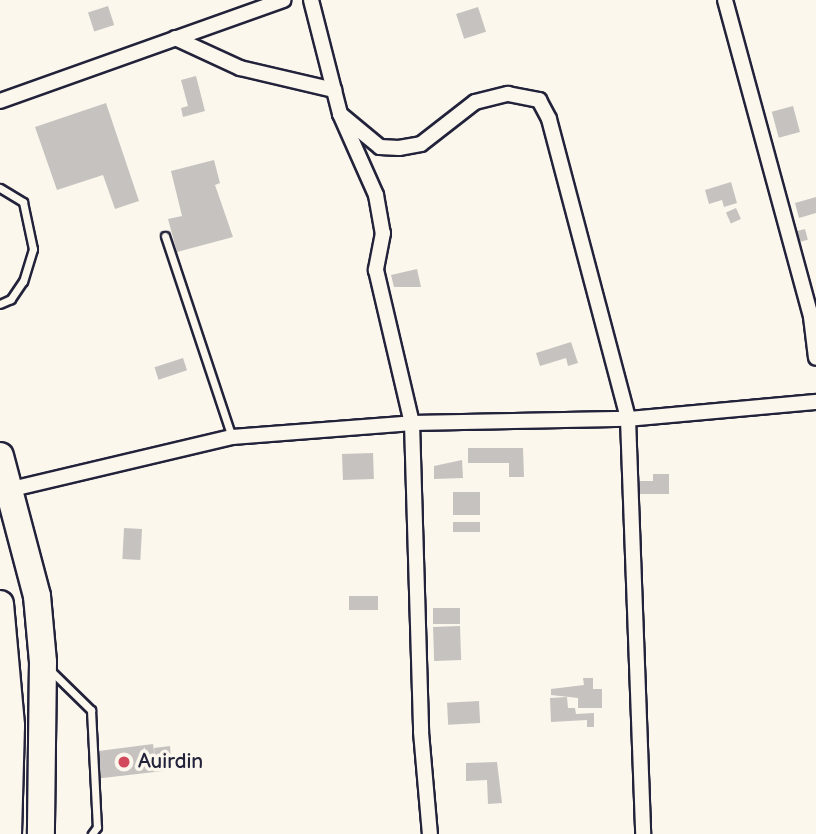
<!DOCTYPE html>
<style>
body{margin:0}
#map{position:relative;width:816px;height:834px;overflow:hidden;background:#fbf7ec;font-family:"Balsamiq Sans",sans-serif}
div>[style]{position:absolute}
.building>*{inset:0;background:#c6c2c0;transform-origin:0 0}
.roads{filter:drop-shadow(2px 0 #22223b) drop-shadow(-2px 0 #22223b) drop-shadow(0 2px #22223b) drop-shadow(0 -2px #22223b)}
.lane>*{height:7px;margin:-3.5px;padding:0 3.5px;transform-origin:3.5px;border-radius:3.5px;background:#fbf7ec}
.street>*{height:14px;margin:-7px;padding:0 7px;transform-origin:7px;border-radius:7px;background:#fbf7ec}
.highway>*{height:26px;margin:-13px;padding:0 13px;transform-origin:13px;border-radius:13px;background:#fbf7ec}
.dots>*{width:19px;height:19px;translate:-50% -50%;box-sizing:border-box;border:4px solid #fbf7ec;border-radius:50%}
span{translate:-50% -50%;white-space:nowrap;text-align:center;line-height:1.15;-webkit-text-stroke:7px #fbf7ec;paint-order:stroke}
.poi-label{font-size:21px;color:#22223b}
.left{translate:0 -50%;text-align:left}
</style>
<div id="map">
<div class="building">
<div style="left:108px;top:6px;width:20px;height:21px;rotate:72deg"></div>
<div style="left:478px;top:7px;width:26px;height:23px;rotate:72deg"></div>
<div style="clip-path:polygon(196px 76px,205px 111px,183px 117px,181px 108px,188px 106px,181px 80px)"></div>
<div style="clip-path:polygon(106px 103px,139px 201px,115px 209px,103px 175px,57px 190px,35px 127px)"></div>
<div style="left:793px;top:106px;width:27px;height:22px;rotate:75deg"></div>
<div style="clip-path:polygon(214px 160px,220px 183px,215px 185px,233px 237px,177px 252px,168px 219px,182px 216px,171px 171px)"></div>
<div style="clip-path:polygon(731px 182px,737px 203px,724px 207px,722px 200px,709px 204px,705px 190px)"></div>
<div style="clip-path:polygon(816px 197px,816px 213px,799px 218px,795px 203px)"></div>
<div style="left:736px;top:208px;width:12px;height:11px;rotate:66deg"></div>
<div style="left:805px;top:229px;width:11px;height:12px;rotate:75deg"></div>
<div style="clip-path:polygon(417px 269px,421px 287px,394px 287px,391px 275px)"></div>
<div style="clip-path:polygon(571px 342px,578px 363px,568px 366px,566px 358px,540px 366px,536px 353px)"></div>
<div style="left:183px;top:358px;width:13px;height:30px;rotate:72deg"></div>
<div style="clip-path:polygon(468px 448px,523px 448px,524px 477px,509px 477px,509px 463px,468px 463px)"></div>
<div style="left:373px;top:453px;width:26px;height:31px;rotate:88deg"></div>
<div style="clip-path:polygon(462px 460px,463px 478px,434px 479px,434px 466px)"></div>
<div style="clip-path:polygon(653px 474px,669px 474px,669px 494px,640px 494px,640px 481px,653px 481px)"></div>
<div style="left:480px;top:492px;width:23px;height:27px;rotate:90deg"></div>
<div style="left:480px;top:522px;width:10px;height:27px;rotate:90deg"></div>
<div style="left:124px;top:528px;width:18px;height:31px;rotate:3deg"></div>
<div style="left:378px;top:596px;width:14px;height:29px;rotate:90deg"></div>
<div style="left:460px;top:608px;width:16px;height:27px;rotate:90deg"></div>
<div style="left:460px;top:626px;width:34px;height:27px;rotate:88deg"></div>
<div style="clip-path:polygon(583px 678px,593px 678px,593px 689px,602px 689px,602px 708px,578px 708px,578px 698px,551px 695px,551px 689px,584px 685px)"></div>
<div style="clip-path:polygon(567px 697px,568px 708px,575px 708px,576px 714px,594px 713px,594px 727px,587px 727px,587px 720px,551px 722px,550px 698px)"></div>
<div style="left:479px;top:701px;width:22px;height:32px;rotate:87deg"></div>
<div style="clip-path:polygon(153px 744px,156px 767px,154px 748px,170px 746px,172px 770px,94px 779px,91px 752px)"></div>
<div style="clip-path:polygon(497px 762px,502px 803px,488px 804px,487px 780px,466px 781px,466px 763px)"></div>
</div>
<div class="roads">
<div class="lane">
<div style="left:0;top:188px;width:27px;rotate:31deg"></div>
<div style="left:23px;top:202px;width:48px;rotate:78deg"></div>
<div style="left:33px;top:249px;width:34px;rotate:107deg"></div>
<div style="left:23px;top:281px;width:22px;rotate:124deg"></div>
<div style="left:11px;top:299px;width:12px;rotate:156deg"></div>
<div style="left:165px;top:236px;width:212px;rotate:71.6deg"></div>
<div style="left:49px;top:669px;width:59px;rotate:44.3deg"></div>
<div style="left:91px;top:710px;width:117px;rotate:87.1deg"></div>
<div style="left:97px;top:827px;width:9px;rotate:126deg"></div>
</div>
<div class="street">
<div style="left:311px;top:0;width:118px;rotate:75.7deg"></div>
<div style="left:340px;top:114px;width:89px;rotate:66deg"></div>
<div style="left:376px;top:195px;width:39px;rotate:80deg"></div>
<div style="left:383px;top:233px;width:38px;rotate:101deg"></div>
<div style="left:376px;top:270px;width:157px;rotate:76.8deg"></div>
<div style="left:412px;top:423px;width:309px;rotate:88.3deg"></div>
<div style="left:421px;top:732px;width:102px;rotate:85deg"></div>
<div style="left:725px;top:0;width:328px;rotate:74.8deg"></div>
<div style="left:811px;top:317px;width:41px;rotate:83deg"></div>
<div style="left:175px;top:38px;width:72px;rotate:24.8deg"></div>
<div style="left:240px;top:68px;width:97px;rotate:13.2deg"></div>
<div style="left:0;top:101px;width:301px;rotate:-19.6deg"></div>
<div style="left:340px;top:114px;width:52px;rotate:39.5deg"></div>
<div style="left:380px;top:147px;width:19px;rotate:3deg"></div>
<div style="left:399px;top:148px;width:22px;rotate:-10deg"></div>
<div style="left:421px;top:144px;width:68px;rotate:-37.9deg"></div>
<div style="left:475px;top:102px;width:34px;rotate:-14deg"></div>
<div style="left:508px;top:94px;width:32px;rotate:11deg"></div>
<div style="left:539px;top:100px;width:21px;rotate:62deg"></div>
<div style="left:549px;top:119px;width:310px;rotate:75.2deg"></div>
<div style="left:628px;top:419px;width:415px;rotate:87.9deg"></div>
<div style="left:12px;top:489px;width:226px;rotate:-13.3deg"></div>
<div style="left:232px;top:437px;width:181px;rotate:-4.4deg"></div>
<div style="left:412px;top:423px;width:216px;rotate:-1.1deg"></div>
<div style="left:628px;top:419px;width:189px;rotate:-5.2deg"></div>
</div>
<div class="highway">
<div style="left:0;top:456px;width:145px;rotate:75.2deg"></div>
<div style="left:37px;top:596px;width:66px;rotate:84.8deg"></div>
<div style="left:43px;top:662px;width:172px;rotate:90.7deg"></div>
<div style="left:0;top:604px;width:122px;rotate:84.8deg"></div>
<div style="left:11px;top:726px;width:108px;rotate:91.6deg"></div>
</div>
</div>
<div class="dots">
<div style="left:124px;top:762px;background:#d1495b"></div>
</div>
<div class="poi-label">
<span class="left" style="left:138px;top:762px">Auirdin</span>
</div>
</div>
